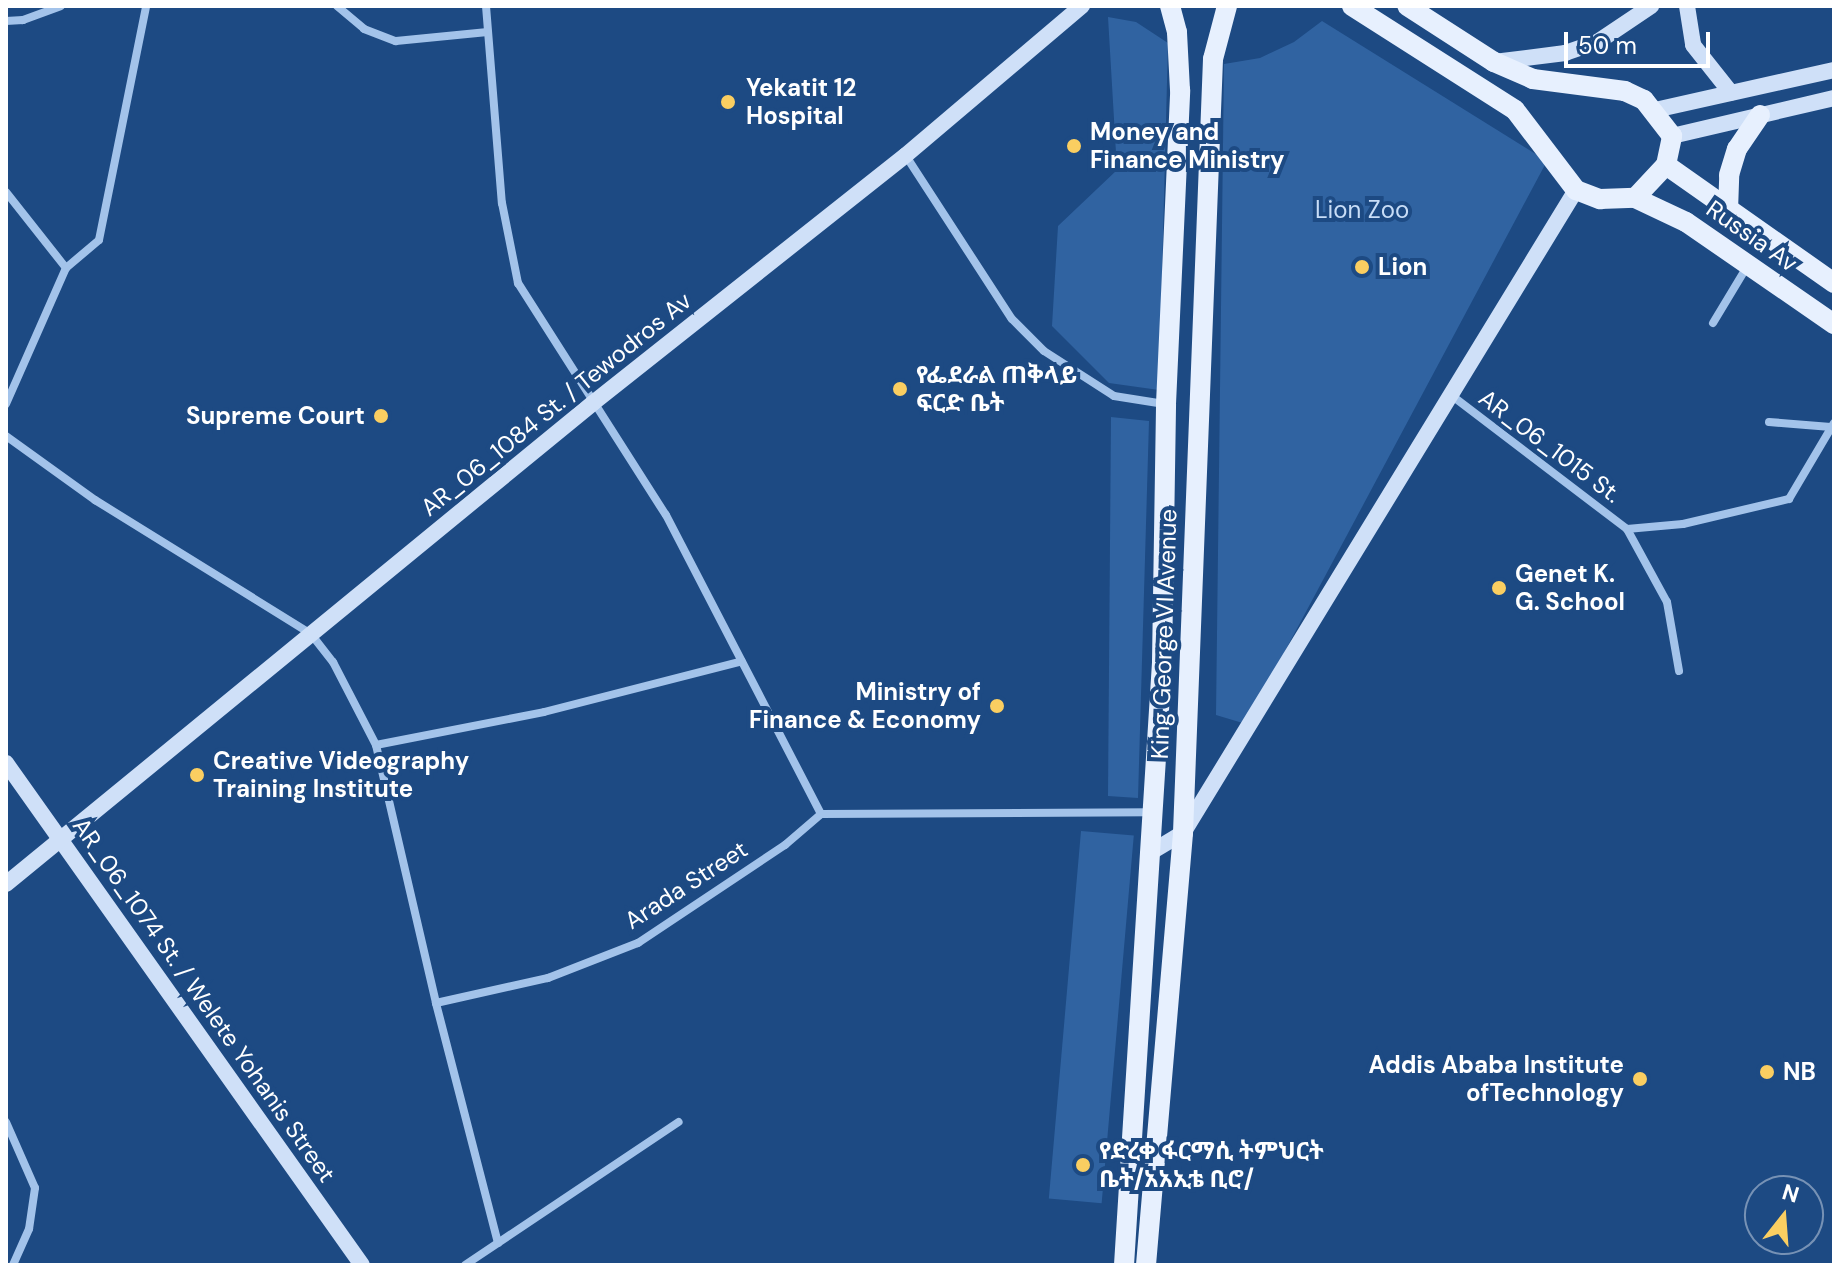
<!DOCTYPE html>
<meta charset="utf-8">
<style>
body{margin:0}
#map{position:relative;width:1840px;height:1271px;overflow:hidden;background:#1d4a83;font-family:"DM Sans","Noto Sans Ethiopic",sans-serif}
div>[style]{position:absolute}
.green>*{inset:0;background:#3063a1;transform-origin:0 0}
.street>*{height:8px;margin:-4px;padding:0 4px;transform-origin:4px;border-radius:4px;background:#a3c3ea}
.secondary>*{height:16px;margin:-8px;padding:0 8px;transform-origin:8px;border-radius:8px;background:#cfe0f8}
.primary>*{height:20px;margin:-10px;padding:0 10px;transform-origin:10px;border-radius:10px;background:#e7f0fe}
.dots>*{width:22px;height:22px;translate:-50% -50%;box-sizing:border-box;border:4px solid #1d4a83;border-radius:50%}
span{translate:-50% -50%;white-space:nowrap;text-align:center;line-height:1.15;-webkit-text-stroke:8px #1d4a83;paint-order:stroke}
.poi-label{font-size:24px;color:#fff;font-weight:700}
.left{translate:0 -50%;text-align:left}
.right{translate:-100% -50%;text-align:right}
.park-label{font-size:24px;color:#c8ddf7}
.street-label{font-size:24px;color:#fff}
.frame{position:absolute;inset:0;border:8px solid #fff;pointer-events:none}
.north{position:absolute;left:1744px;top:1175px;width:80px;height:80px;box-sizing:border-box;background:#1d4a83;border:2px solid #7792b5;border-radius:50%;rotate:17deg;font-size:22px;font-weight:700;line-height:32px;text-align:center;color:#fff}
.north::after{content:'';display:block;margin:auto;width:28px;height:36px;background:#face61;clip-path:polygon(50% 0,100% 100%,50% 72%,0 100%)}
.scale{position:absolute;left:1564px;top:32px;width:146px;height:36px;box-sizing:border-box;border:4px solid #fff;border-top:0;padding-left:10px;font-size:24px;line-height:28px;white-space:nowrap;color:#fff;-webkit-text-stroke:6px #1d4a83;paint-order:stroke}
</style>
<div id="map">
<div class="green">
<div style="clip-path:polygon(1108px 17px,1136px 22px,1168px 43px,1159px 390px,1109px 383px,1052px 326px,1058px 226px,1117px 170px)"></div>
<div style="clip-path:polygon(1322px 21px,1547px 161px,1246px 724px,1216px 715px,1224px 64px,1260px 58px,1294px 42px)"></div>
<div style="clip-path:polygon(1111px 417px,1149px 421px,1138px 798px,1108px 796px)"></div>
<div style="left:1081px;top:831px;width:53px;height:369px;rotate:5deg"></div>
</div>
<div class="street">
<div style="left:337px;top:6px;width:35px;rotate:40deg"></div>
<div style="left:364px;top:29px;width:34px;rotate:21deg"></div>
<div style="left:396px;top:41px;width:92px;rotate:-5.6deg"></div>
<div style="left:486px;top:6px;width:198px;rotate:85.4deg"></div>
<div style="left:502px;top:203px;width:82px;rotate:78.7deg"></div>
<div style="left:518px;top:283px;width:275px;rotate:57.5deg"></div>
<div style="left:666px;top:515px;width:337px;rotate:62.6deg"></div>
<div style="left:6px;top:21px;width:17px;rotate:-3deg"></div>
<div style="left:23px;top:20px;width:40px;rotate:-20.2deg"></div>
<div style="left:906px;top:156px;width:194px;rotate:57deg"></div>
<div style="left:1012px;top:319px;width:45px;rotate:45deg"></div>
<div style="left:1044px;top:351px;width:83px;rotate:32.7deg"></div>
<div style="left:1114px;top:396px;width:51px;rotate:9.1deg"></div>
<div style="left:6px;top:192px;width:97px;rotate:51.7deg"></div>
<div style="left:1713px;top:323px;width:68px;rotate:-58.9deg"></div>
<div style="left:1451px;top:395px;width:221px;rotate:37.3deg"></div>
<div style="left:1627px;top:529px;width:56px;rotate:-5.1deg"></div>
<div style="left:1683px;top:524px;width:109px;rotate:-13.3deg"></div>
<div style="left:1789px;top:499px;width:88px;rotate:-59.4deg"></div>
<div style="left:6px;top:404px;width:149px;rotate:-66.2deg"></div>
<div style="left:66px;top:268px;width:43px;rotate:-40.3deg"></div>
<div style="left:99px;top:240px;width:239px;rotate:-78.6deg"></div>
<div style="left:1769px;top:422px;width:62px;rotate:4.6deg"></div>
<div style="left:6px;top:436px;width:110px;rotate:35.7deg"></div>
<div style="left:95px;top:500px;width:254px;rotate:31.8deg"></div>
<div style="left:311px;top:634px;width:36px;rotate:52deg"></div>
<div style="left:333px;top:662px;width:93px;rotate:62.6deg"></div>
<div style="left:376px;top:745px;width:265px;rotate:76.9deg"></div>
<div style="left:1627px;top:529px;width:83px;rotate:61.3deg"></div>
<div style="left:1667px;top:602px;width:70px;rotate:80.1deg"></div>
<div style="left:376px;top:745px;width:171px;rotate:-11.1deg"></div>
<div style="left:544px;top:712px;width:204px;rotate:-14.4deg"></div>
<div style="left:6px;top:1122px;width:72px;rotate:66.3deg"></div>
<div style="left:35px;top:1188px;width:41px;rotate:98.3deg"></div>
<div style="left:29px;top:1229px;width:39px;rotate:114deg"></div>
<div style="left:498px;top:1243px;width:248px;rotate:-104.5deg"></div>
<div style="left:436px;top:1003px;width:115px;rotate:-12.6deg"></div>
<div style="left:548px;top:978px;width:97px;rotate:-21.3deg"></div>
<div style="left:638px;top:943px;width:177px;rotate:-33.7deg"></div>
<div style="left:785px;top:845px;width:48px;rotate:-40.7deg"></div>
<div style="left:821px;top:814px;width:329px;rotate:-0.3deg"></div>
<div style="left:465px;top:1265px;width:257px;rotate:-33.8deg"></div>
</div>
<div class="secondary">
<div style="left:1687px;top:6px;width:39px;rotate:81deg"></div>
<div style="left:1693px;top:45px;width:61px;rotate:51.6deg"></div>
<div style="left:1494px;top:62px;width:72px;rotate:-7.2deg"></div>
<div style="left:1565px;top:53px;width:36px;rotate:-19deg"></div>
<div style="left:1599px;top:41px;width:63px;rotate:-33.9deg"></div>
<div style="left:1655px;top:110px;width:183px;rotate:-12.6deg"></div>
<div style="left:1672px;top:136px;width:166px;rotate:-13.2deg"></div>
<div style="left:6px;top:763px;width:615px;rotate:54.66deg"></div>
<div style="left:1148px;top:854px;width:41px;rotate:-31deg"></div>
<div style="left:1183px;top:833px;width:754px;rotate:-58.57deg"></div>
<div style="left:6px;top:884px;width:759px;rotate:-39.33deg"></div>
<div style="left:593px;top:403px;width:399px;rotate:-38.4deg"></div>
<div style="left:906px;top:155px;width:231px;rotate:-40.3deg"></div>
</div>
<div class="primary">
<div style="left:1352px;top:6px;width:193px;rotate:32.5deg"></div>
<div style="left:1515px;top:110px;width:101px;rotate:52.7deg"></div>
<div style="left:1576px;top:190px;width:26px;rotate:21deg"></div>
<div style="left:1600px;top:199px;width:35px;rotate:-2deg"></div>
<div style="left:1635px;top:198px;width:45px;rotate:-46.8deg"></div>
<div style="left:1666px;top:165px;width:30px;rotate:-78deg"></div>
<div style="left:1672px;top:136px;width:46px;rotate:-127.9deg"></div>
<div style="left:1644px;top:100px;width:21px;rotate:-155deg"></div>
<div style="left:1625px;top:91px;width:93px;rotate:-172.6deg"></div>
<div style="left:1533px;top:79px;width:43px;rotate:-156.4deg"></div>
<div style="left:1494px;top:62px;width:103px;rotate:-147.2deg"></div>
<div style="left:1666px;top:165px;width:205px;rotate:35.1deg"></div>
<div style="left:1635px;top:198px;width:56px;rotate:25.2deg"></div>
<div style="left:1686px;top:222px;width:180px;rotate:34.6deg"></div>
<div style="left:1728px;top:211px;width:36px;rotate:-88deg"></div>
<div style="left:1729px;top:175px;width:27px;rotate:-73deg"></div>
<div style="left:1737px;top:149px;width:41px;rotate:-55.9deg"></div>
<div style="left:1124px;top:1265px;width:604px;rotate:-86.39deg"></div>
<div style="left:1162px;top:662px;width:258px;rotate:-89.1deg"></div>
<div style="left:1166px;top:404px;width:314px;rotate:-87.4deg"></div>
<div style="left:1180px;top:90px;width:58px;rotate:-93deg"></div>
<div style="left:1177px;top:32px;width:27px;rotate:-105deg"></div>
<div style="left:1146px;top:1265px;width:434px;rotate:-85.1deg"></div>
<div style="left:1183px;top:833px;width:775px;rotate:-87.78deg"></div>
<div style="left:1213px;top:59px;width:55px;rotate:-75.2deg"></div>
</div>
<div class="dots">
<div style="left:728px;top:102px;background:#face61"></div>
<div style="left:1074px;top:146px;background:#face61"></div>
<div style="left:1362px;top:267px;background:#face61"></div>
<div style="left:900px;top:389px;background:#face61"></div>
<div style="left:381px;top:416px;background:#face61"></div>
<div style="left:1499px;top:588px;background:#face61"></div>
<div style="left:997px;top:706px;background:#face61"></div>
<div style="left:197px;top:775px;background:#face61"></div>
<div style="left:1767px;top:1072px;background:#face61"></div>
<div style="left:1640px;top:1079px;background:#face61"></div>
<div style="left:1083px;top:1165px;background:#face61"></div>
</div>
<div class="poi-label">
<span class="left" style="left:746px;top:102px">Yekatit 12<br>Hospital</span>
<span class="left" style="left:1090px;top:146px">Money and<br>Finance Ministry</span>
<span class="left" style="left:1378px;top:267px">Lion</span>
<span class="left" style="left:916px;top:389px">የፌደራል ጠቅላይ<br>ፍርድ ቤት</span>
<span class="right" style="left:365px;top:416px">Supreme Court</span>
<span class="left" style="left:1515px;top:588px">Genet K.<br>G. School</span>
<span class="right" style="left:981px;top:706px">Ministry of<br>Finance &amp; Economy</span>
<span class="left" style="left:213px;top:775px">Creative Videography<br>Training Institute</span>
<span class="right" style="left:1624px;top:1079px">Addis Ababa Institute<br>ofTechnology</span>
<span class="left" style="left:1783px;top:1072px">NB</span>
<span class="left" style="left:1099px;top:1165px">የድረቀ ፋርማሲ ትምህርት<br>ቤት/አአኢቴ ቢሮ/</span>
</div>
<div class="park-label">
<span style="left:1362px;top:210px">Lion Zoo</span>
</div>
<div class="street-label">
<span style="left:1752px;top:236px;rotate:35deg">Russia Av</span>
<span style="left:556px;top:404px;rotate:-39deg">AR_06_1084 St. / Tewodros Av</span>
<span style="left:1550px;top:446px;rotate:37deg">AR_06_1015 St.</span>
<span style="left:1164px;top:634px;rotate:-88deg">King George VI Avenue</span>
<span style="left:686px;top:885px;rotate:-33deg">Arada Street</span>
<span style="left:204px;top:1000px;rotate:55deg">AR_06_1074 St. / Welete Yohanis Street</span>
</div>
<div class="frame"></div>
<div class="north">N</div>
<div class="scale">50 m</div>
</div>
